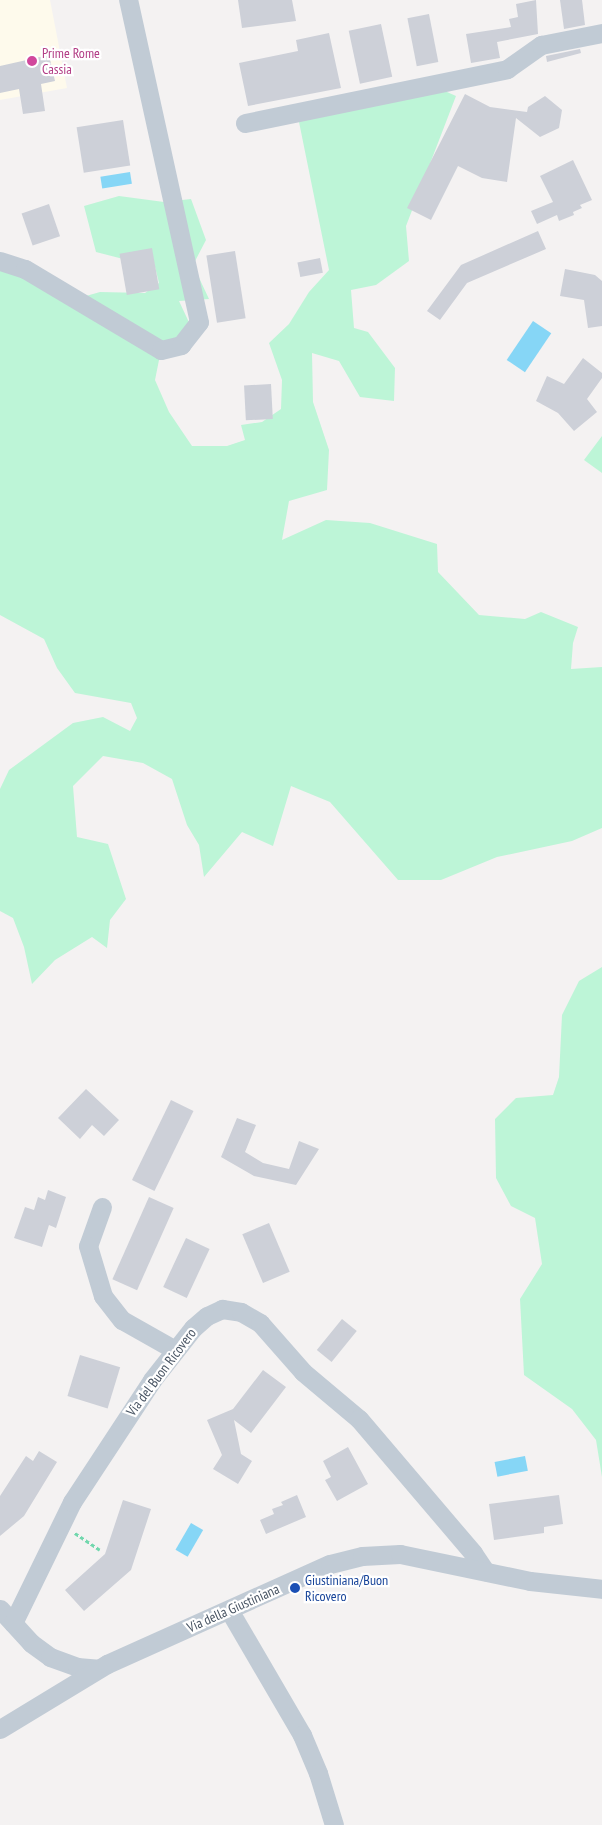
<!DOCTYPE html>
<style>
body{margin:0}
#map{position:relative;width:602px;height:1825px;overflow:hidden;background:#f4f2f2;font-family:"PT Sans Narrow",sans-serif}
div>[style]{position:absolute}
.commercial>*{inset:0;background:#fefaec}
.green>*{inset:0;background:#bdf5d7}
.water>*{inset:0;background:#86d6f6;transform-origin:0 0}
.building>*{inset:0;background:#cdd0d8;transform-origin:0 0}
.path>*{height:2.5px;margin-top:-1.25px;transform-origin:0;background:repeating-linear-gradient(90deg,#71d7ad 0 4px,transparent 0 6.5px)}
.minor>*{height:19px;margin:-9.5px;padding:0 9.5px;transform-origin:9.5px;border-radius:9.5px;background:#c1cbd5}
.dots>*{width:14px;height:14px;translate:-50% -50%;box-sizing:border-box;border:2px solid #fff;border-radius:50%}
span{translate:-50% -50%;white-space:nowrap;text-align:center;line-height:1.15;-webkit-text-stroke:4.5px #fff;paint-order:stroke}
.hotel-label{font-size:14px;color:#b23c85}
.left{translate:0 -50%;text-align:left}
.street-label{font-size:14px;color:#475362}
.transit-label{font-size:14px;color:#164399}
</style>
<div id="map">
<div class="commercial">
<div style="clip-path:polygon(0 0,50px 0,67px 88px,0 100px)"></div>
</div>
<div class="green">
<div style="clip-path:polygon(438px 88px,456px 96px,406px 226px,409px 261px,376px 285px,351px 290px,354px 328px,368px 332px,395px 368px,394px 401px,360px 397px,339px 361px,312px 353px,313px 402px,329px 450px,327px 490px,289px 501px,282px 540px,326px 520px,370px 523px,437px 544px,438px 572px,479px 615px,525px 619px,541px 612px,578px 627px,573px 643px,571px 669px,602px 667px,602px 828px,572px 841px,497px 857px,441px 880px,398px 880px,330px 802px,291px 786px,273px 846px,242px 832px,204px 877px,199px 845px,187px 825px,172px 779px,143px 763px,103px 756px,73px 786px,77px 837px,108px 844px,126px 899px,110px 920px,107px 948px,92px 937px,55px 960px,32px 984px,24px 947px,13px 918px,0 911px,0 789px,9px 770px,73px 723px,103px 717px,130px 731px,137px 718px,131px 703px,75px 693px,57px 668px,44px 639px,0 615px,0 267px,79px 298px,100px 292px,145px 293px,159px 283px,152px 255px,131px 261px,96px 252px,84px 206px,119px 196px,164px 202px,191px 199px,206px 240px,193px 265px,209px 299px,179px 301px,194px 333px,161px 350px,155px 380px,169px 412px,192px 446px,227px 446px,245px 440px,241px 425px,262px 422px,281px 409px,282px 380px,269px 343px,289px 324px,309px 292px,329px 270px,298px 117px)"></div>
<div style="clip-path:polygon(602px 436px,602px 473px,584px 460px)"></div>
<div style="clip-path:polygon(602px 967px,602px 1477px,596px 1440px,572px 1409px,524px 1375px,520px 1299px,542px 1264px,535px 1218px,511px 1206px,496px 1178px,495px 1119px,516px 1098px,553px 1095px,559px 1077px,562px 1015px,579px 981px)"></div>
</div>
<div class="water">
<div style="left:130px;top:172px;width:12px;height:30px;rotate:81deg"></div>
<div style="left:533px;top:321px;width:22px;height:47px;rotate:34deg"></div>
<div style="left:525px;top:1456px;width:15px;height:31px;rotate:79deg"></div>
<div style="left:191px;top:1523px;width:14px;height:31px;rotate:30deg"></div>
</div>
<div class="building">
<div style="clip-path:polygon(238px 0,292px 0,296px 21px,242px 28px)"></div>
<div style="clip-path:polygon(536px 0,538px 34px,497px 42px,500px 58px,471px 63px,466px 34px,511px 27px,509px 19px,518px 17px,516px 4px)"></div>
<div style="clip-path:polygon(560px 0,582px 0,585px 25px,564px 29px)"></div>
<div style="left:429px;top:14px;width:49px;height:22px;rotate:79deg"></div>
<div style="left:381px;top:24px;width:54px;height:33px;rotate:78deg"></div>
<div style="clip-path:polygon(329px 33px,341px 88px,248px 106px,239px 63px,298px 51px,296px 40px)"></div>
<div style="clip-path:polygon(580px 49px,581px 53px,547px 62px,546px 56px)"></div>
<div style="clip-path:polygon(49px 55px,55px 81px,41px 84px,45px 111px,23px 114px,19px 89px,0 93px,0 66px)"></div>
<div style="clip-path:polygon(465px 94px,490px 107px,527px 112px,528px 107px,545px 96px,562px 110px,559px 128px,540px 137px,516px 118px,507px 182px,482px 178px,458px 166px,431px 220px,407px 208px)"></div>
<div style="left:123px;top:120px;width:46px;height:47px;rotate:81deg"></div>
<div style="clip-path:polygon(573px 160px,592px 200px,580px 205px,582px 208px,573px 212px,574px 215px,559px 221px,557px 215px,537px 224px,531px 211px,553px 202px,540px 176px)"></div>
<div style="left:49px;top:204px;width:34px;height:29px;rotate:71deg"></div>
<div style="clip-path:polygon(538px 231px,546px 249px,467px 283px,440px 320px,427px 311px,461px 265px)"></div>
<div style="left:152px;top:248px;width:42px;height:33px;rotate:80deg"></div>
<div style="left:235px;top:251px;width:68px;height:29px;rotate:81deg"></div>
<div style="left:320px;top:258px;width:15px;height:23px;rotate:79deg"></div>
<div style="clip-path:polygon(565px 269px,595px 275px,602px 281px,602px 326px,588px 328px,584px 300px,560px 296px)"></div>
<div style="clip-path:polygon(583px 358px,602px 373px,602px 378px,587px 399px,597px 412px,574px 431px,558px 413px,536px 401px,547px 376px,564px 384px)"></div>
<div style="left:271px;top:384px;width:35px;height:27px;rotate:87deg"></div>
<div style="clip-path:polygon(86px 1089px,119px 1120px,104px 1136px,92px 1125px,80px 1139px,58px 1118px)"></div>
<div style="left:171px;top:1100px;width:25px;height:89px;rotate:26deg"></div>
<div style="clip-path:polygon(237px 1118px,256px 1125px,245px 1152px,263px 1163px,289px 1169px,299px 1141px,319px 1149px,296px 1185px,254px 1176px,221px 1157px)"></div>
<div style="clip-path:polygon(48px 1190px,66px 1197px,56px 1228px,49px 1225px,42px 1247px,14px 1238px,25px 1207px,34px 1210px,38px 1197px,45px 1200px)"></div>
<div style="left:149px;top:1197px;width:27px;height:90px;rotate:24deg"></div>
<div style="left:269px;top:1223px;width:53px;height:29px;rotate:67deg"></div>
<div style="left:186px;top:1238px;width:26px;height:54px;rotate:25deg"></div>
<div style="left:342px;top:1319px;width:19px;height:40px;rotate:39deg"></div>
<div style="left:80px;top:1355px;width:42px;height:43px;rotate:17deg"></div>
<div style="clip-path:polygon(263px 1370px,286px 1387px,251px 1433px,234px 1420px,241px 1454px,252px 1461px,238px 1484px,213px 1469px,222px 1455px,207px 1420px,233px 1409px)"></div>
<div style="clip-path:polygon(348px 1447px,368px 1484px,337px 1501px,325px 1480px,331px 1477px,323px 1461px)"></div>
<div style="clip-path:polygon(39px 1451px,57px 1462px,24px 1516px,0 1536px,0 1496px,26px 1456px,33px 1461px)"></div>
<div style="clip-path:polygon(297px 1495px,306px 1517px,266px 1534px,260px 1520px,274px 1514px,272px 1509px,283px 1505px,281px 1502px)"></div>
<div style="clip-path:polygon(559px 1495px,563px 1524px,544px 1527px,544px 1533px,494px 1540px,489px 1504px)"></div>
<div style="clip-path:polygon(123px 1500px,151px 1509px,131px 1570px,84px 1611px,65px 1590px,105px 1554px)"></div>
</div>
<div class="path">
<div style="left:75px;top:1533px;width:30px;rotate:34deg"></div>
</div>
<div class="minor">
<div style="left:245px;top:123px;width:268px;rotate:-11.6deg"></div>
<div style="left:507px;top:69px;width:42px;rotate:-35.2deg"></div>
<div style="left:541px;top:45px;width:62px;rotate:-11.1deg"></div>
<div style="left:0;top:261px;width:26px;rotate:18deg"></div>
<div style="left:25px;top:269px;width:158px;rotate:30.8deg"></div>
<div style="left:161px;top:350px;width:21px;rotate:-14deg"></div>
<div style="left:181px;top:345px;width:29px;rotate:-52deg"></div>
<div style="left:199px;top:322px;width:330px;rotate:-102.4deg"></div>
<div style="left:102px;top:1207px;width:41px;rotate:109.7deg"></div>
<div style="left:88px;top:1246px;width:52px;rotate:73.3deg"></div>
<div style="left:103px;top:1296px;width:31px;rotate:52deg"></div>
<div style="left:122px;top:1320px;width:61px;rotate:29.5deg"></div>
<div style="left:0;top:1609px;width:46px;rotate:47.6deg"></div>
<div style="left:31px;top:1643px;width:24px;rotate:36deg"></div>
<div style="left:50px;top:1657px;width:29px;rotate:20deg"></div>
<div style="left:77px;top:1667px;width:21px;rotate:5deg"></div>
<div style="left:229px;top:1610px;width:145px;rotate:59.7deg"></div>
<div style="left:302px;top:1735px;width:41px;rotate:67.2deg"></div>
<div style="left:318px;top:1773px;width:54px;rotate:72.9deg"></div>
<div style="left:13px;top:1623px;width:135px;rotate:-64deg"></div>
<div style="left:72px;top:1502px;width:146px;rotate:-56.7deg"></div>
<div style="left:152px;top:1380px;width:66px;rotate:-51.7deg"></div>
<div style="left:193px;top:1328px;width:18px;rotate:-41deg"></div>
<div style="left:207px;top:1316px;width:17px;rotate:-25deg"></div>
<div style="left:222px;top:1309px;width:19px;rotate:9deg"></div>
<div style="left:241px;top:1312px;width:22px;rotate:30deg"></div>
<div style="left:260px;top:1323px;width:65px;rotate:48.7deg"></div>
<div style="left:303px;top:1372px;width:73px;rotate:40deg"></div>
<div style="left:359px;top:1419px;width:176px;rotate:49.6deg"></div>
<div style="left:473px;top:1553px;width:22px;rotate:56deg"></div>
<div style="left:0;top:1729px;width:125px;rotate:-31.3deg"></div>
<div style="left:107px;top:1664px;width:244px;rotate:-24.2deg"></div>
<div style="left:330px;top:1564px;width:33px;rotate:-14deg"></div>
<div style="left:362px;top:1556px;width:38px;rotate:-3deg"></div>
<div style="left:400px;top:1554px;width:133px;rotate:11.7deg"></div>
<div style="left:530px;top:1581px;width:72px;rotate:6.3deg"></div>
</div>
<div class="dots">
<div style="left:32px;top:61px;background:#d1479c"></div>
<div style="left:295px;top:1588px;background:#1a4fb4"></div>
</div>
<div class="hotel-label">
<span class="left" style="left:42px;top:61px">Prime Rome<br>Cassia</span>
</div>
<div class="street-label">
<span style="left:161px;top:1372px;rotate:-53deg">Via del Buon Ricovero</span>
<span style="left:233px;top:1608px;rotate:-24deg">Via della Giustiniana</span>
</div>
<div class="transit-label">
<span class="left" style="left:305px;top:1588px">Giustiniana/Buon<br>Ricovero</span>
</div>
</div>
